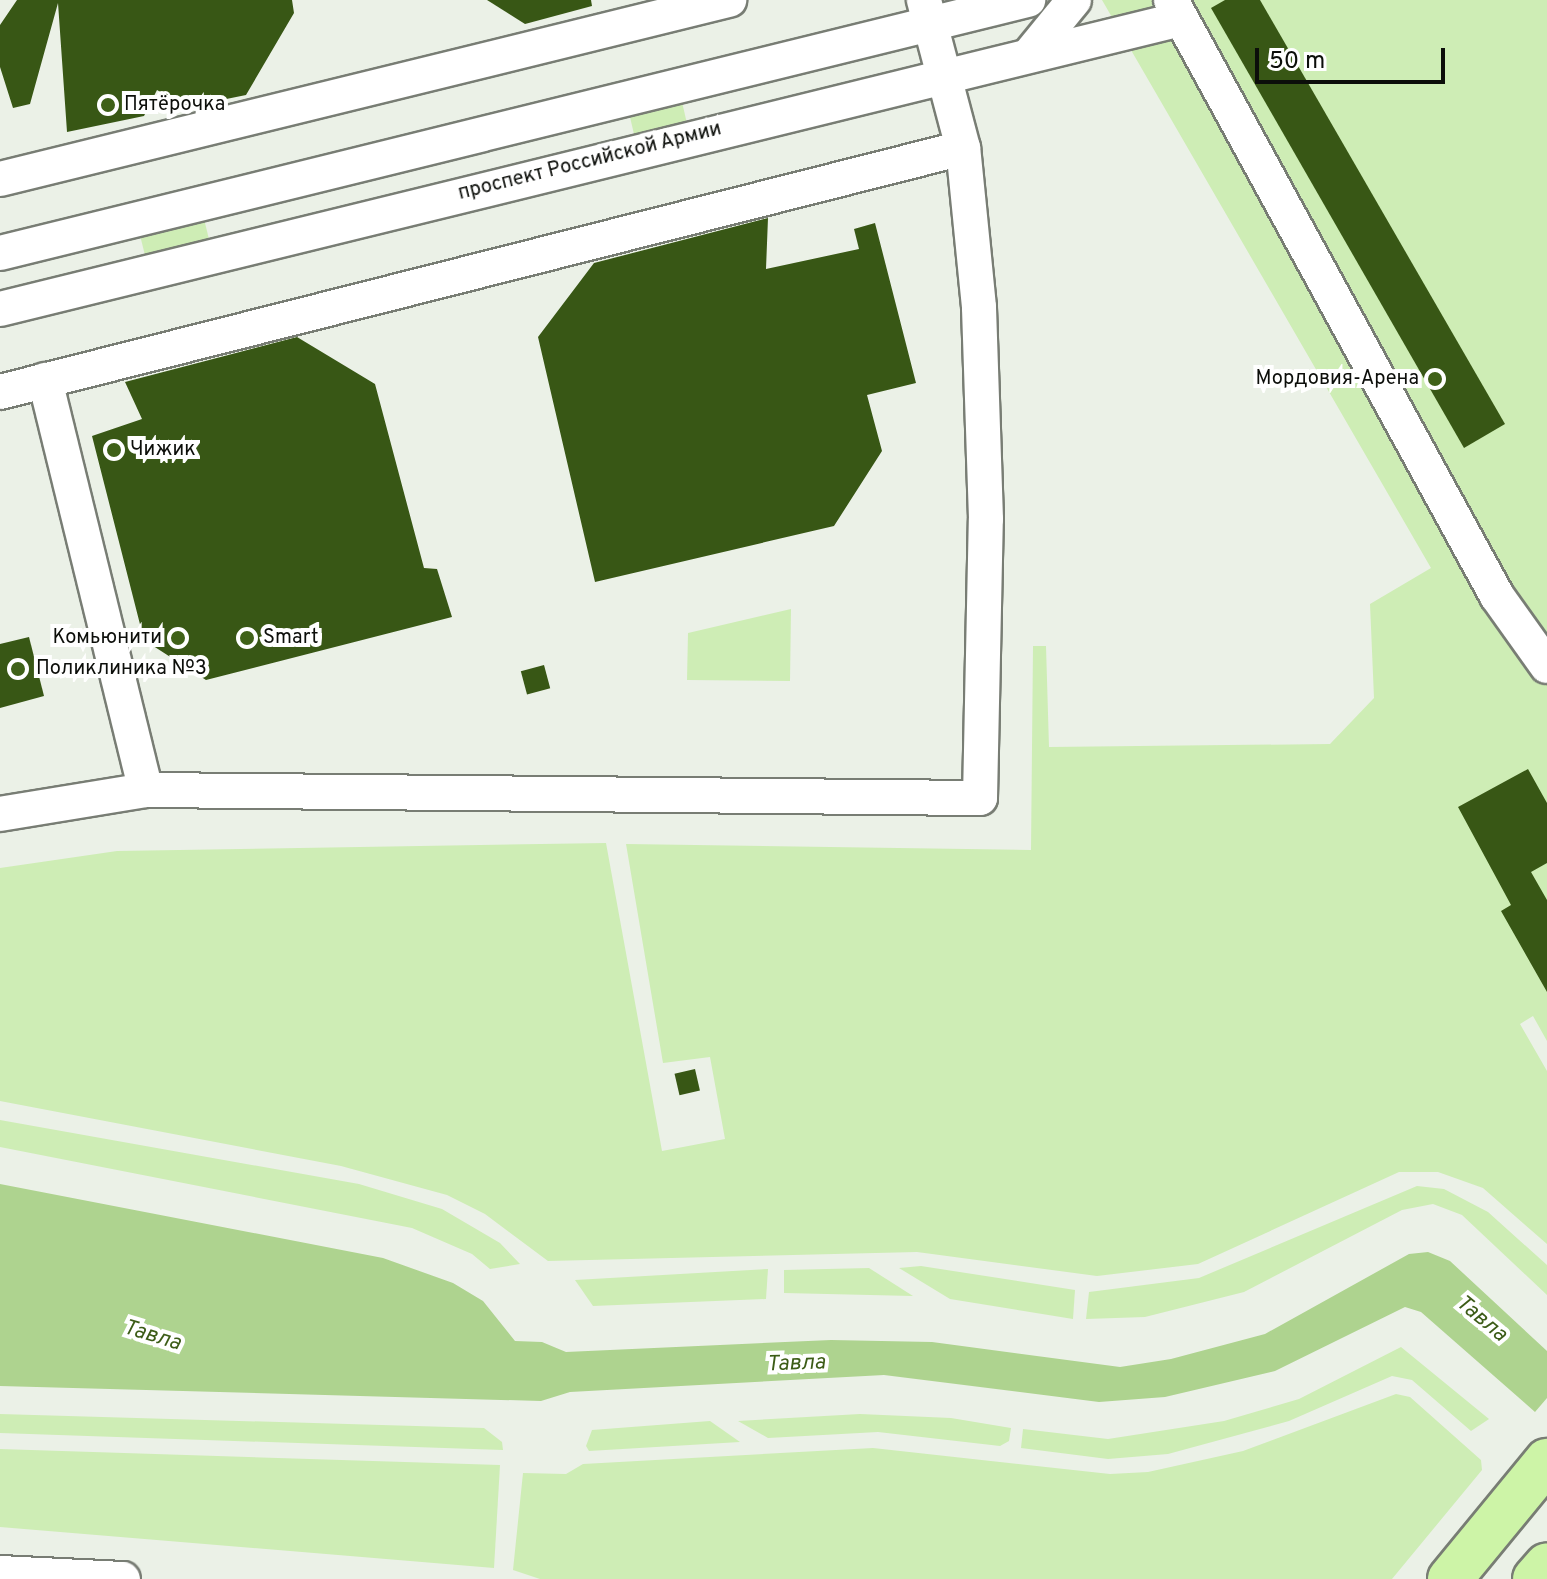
<!DOCTYPE html>
<meta charset="utf-8">
<style>
body{margin:0}
#map{position:relative;width:1547px;height:1579px;overflow:hidden;background:#ebf1e7;font-family:Overpass,sans-serif}
div>[style]{position:absolute}
.green>*{inset:0;background:#ceedb5;transform-origin:0 0}
.water>*{inset:0;background:#aed38f}
.building>*{inset:0;background:#385715;transform-origin:0 0}
.roads{filter:drop-shadow(2px 0 #787d74) drop-shadow(-2px 0 #787d74) drop-shadow(0 2px #787d74) drop-shadow(0 -2px #787d74)}
.minor>*{height:34px;margin:-17px;padding:0 17px;transform-origin:17px;border-radius:17px;background:#fff}
.major>*{height:44px;margin:-22px;padding:0 22px;transform-origin:22px;border-radius:22px;background:#cdf4a7}
.dots>*{width:22px;height:22px;translate:-50% -50%;box-sizing:border-box;border:4px solid #fff;border-radius:50%}
span{translate:-50% -50%;white-space:nowrap;text-align:center;line-height:1.15;-webkit-text-stroke:8px #fff;paint-order:stroke}
.poi-label{font-size:20px;color:#0c0e0a}
.left{translate:0 -50%;text-align:left}
.right{translate:-100% -50%;text-align:right}
.street-label{font-size:20px;color:#0c0e0a}
.water-label{font-size:22px;color:#3c5c17;font-style:italic}
.scale{position:absolute;left:1255px;top:48px;width:190px;height:36px;box-sizing:border-box;border:4px solid #0c0e0a;border-top:0;padding-left:10px;font-size:24px;line-height:28px;white-space:nowrap;color:#0c0e0a;-webkit-text-stroke:6px #fff;paint-order:stroke}
</style>
<div id="map">
<div class="green">
<div style="clip-path:polygon(1102px 0,1547px 0,1547px 1041px,1533px 1016px,1520px 1024px,1547px 1071px,1547px 1244px,1483px 1188px,1438px 1172px,1399px 1172px,1198px 1264px,1097px 1276px,917px 1252px,548px 1261px,485px 1214px,447px 1195px,341px 1166px,0 1101px,0 868px,117px 851px,606px 843px,662px 1151px,725px 1139px,710px 1057px,663px 1063px,626px 844px,1031px 850px,1033px 646px,1046px 646px,1049px 747px,1330px 744px,1374px 698px,1370px 604px,1431px 568px)"></div>
<div style="left:682px;top:102px;width:27px;height:54px;rotate:77deg"></div>
<div style="left:203px;top:215px;width:29px;height:66px;rotate:76deg"></div>
<div style="clip-path:polygon(791px 609px,790px 681px,687px 680px,688px 633px)"></div>
<div style="clip-path:polygon(0 1120px,359px 1184px,442px 1209px,500px 1243px,520px 1264px,490px 1269px,472px 1254px,412px 1228px,0 1147px)"></div>
<div style="clip-path:polygon(1417px 1186px,1444px 1189px,1488px 1212px,1547px 1265px,1547px 1295px,1462px 1215px,1433px 1204px,1402px 1210px,1244px 1292px,1145px 1317px,1086px 1319px,1089px 1292px,1199px 1278px)"></div>
<div style="clip-path:polygon(921px 1266px,1075px 1290px,1073px 1319px,950px 1299px,899px 1268px)"></div>
<div style="clip-path:polygon(869px 1268px,913px 1296px,784px 1293px,784px 1270px)"></div>
<div style="clip-path:polygon(768px 1269px,766px 1299px,593px 1306px,575px 1280px)"></div>
<div style="clip-path:polygon(1401px 1347px,1489px 1419px,1471px 1431px,1412px 1380px,1392px 1376px,1289px 1421px,1168px 1454px,1108px 1459px,1021px 1448px,1023px 1429px,1108px 1439px,1224px 1421px,1299px 1399px)"></div>
<div style="clip-path:polygon(1396px 1394px,1410px 1397px,1481px 1460px,1482px 1470px,1392px 1579px,540px 1579px,513px 1570px,523px 1473px,566px 1474px,583px 1464px,873px 1448px,1110px 1474px,1148px 1472px,1243px 1451px)"></div>
<div style="clip-path:polygon(0 1414px,484px 1428px,502px 1442px,503px 1450px,0 1433px)"></div>
<div style="clip-path:polygon(860px 1414px,951px 1418px,1011px 1428px,1009px 1441px,1000px 1446px,878px 1432px,768px 1438px,738px 1421px)"></div>
<div style="clip-path:polygon(710px 1421px,740px 1442px,589px 1451px,586px 1446px,592px 1430px)"></div>
<div style="clip-path:polygon(0 1449px,500px 1465px,494px 1568px,0 1527px)"></div>
</div>
<div class="water">
<div style="clip-path:polygon(0 1184px,383px 1258px,453px 1283px,483px 1301px,515px 1341px,542px 1342px,566px 1352px,831px 1340px,932px 1342px,1120px 1367px,1171px 1359px,1265px 1334px,1409px 1254px,1428px 1252px,1450px 1261px,1547px 1351px,1547px 1398px,1535px 1412px,1421px 1312px,1405px 1307px,1275px 1371px,1165px 1397px,1099px 1402px,884px 1375px,570px 1392px,541px 1401px,0 1386px)"></div>
</div>
<div class="building">
<div style="clip-path:polygon(17px 0,292px 0,294px 13px,246px 95px,187px 107px,157px 90px,144px 116px,67px 132px,58px 3px,30px 104px,13px 108px,0 67px,0 25px)"></div>
<div style="clip-path:polygon(487px 0,591px 0,592px 6px,525px 24px)"></div>
<div style="clip-path:polygon(1225px 0,1260px 0,1505px 424px,1464px 448px,1211px 8px)"></div>
<div style="clip-path:polygon(768px 218px,766px 269px,859px 249px,854px 229px,875px 223px,916px 383px,867px 395px,882px 451px,834px 526px,595px 582px,538px 337px,594px 263px)"></div>
<div style="clip-path:polygon(297px 337px,375px 384px,424px 568px,437px 569px,452px 617px,206px 680px,144px 640px,92px 436px,142px 419px,125px 382px)"></div>
<div style="clip-path:polygon(29px 637px,44px 696px,0 708px,0 644px)"></div>
<div style="left:544px;top:665px;width:24px;height:24px;rotate:75deg"></div>
<div style="clip-path:polygon(1528px 769px,1547px 803px,1547px 863px,1531px 872px,1547px 900px,1547px 992px,1501px 911px,1511px 905px,1458px 807px)"></div>
<div style="left:695px;top:1069px;width:22px;height:21px;rotate:77deg"></div>
</div>
<div class="roads">
<div class="minor">
<div style="left:1171px;top:0;width:679px;rotate:61.32deg"></div>
<div style="left:1497px;top:596px;width:86px;rotate:54.5deg"></div>
<div style="left:1029px;top:55px;width:71px;rotate:-50.7deg"></div>
<div style="left:0;top:179px;width:751px;rotate:-13.8deg"></div>
<div style="left:0;top:253px;width:1059px;rotate:-13.83deg"></div>
<div style="left:0;top:309px;width:1216px;rotate:-13.8deg"></div>
<div style="left:45px;top:380px;width:422px;rotate:76.2deg"></div>
<div style="left:0;top:392px;width:993px;rotate:-14.22deg"></div>
<div style="left:0;top:814px;width:148px;rotate:-9.3deg"></div>
<div style="left:146px;top:790px;width:834px;rotate:0.55deg"></div>
<div style="left:980px;top:798px;width:279px;rotate:-88.8deg"></div>
<div style="left:986px;top:519px;width:212px;rotate:-91.9deg"></div>
<div style="left:979px;top:307px;width:160px;rotate:-95.7deg"></div>
<div style="left:963px;top:148px;width:153px;rotate:-104.8deg"></div>
<div style="left:0;top:1573px;width:123px;rotate:2.8deg"></div>
</div>
<div class="major">
<div style="left:1450px;top:1579px;width:153px;rotate:-50.6deg"></div>
<div style="left:1535px;top:1579px;width:18px;rotate:-49deg"></div>
</div>
</div>
<div class="dots">
<div style="left:108px;top:105px;background:#3f6118"></div>
<div style="left:1435px;top:379px;background:#3f6118"></div>
<div style="left:114px;top:450px;background:#3f6118"></div>
<div style="left:178px;top:638px;background:#3f6118"></div>
<div style="left:247px;top:638px;background:#3f6118"></div>
<div style="left:18px;top:669px;background:#3f6118"></div>
</div>
<div class="poi-label">
<span class="left" style="left:124px;top:105px">Пятёрочка</span>
<span class="right" style="left:1419px;top:379px">Мордовия-Арена</span>
<span class="left" style="left:130px;top:450px">Чижик</span>
<span class="right" style="left:162px;top:638px">Комьюнити</span>
<span class="left" style="left:263px;top:638px">Smart</span>
<span class="left" style="left:36px;top:669px">Поликлиника №3</span>
</div>
<div class="street-label">
<span style="left:590px;top:162px;rotate:-14deg">проспект Российской Армии</span>
</div>
<div class="water-label">
<span style="left:1481px;top:1319px;rotate:40deg">Тавла</span>
<span style="left:152px;top:1336px;rotate:17deg">Тавла</span>
<span style="left:796px;top:1364px;rotate:-2deg">Тавла</span>
</div>
<div class="scale">50 m</div>
</div>
